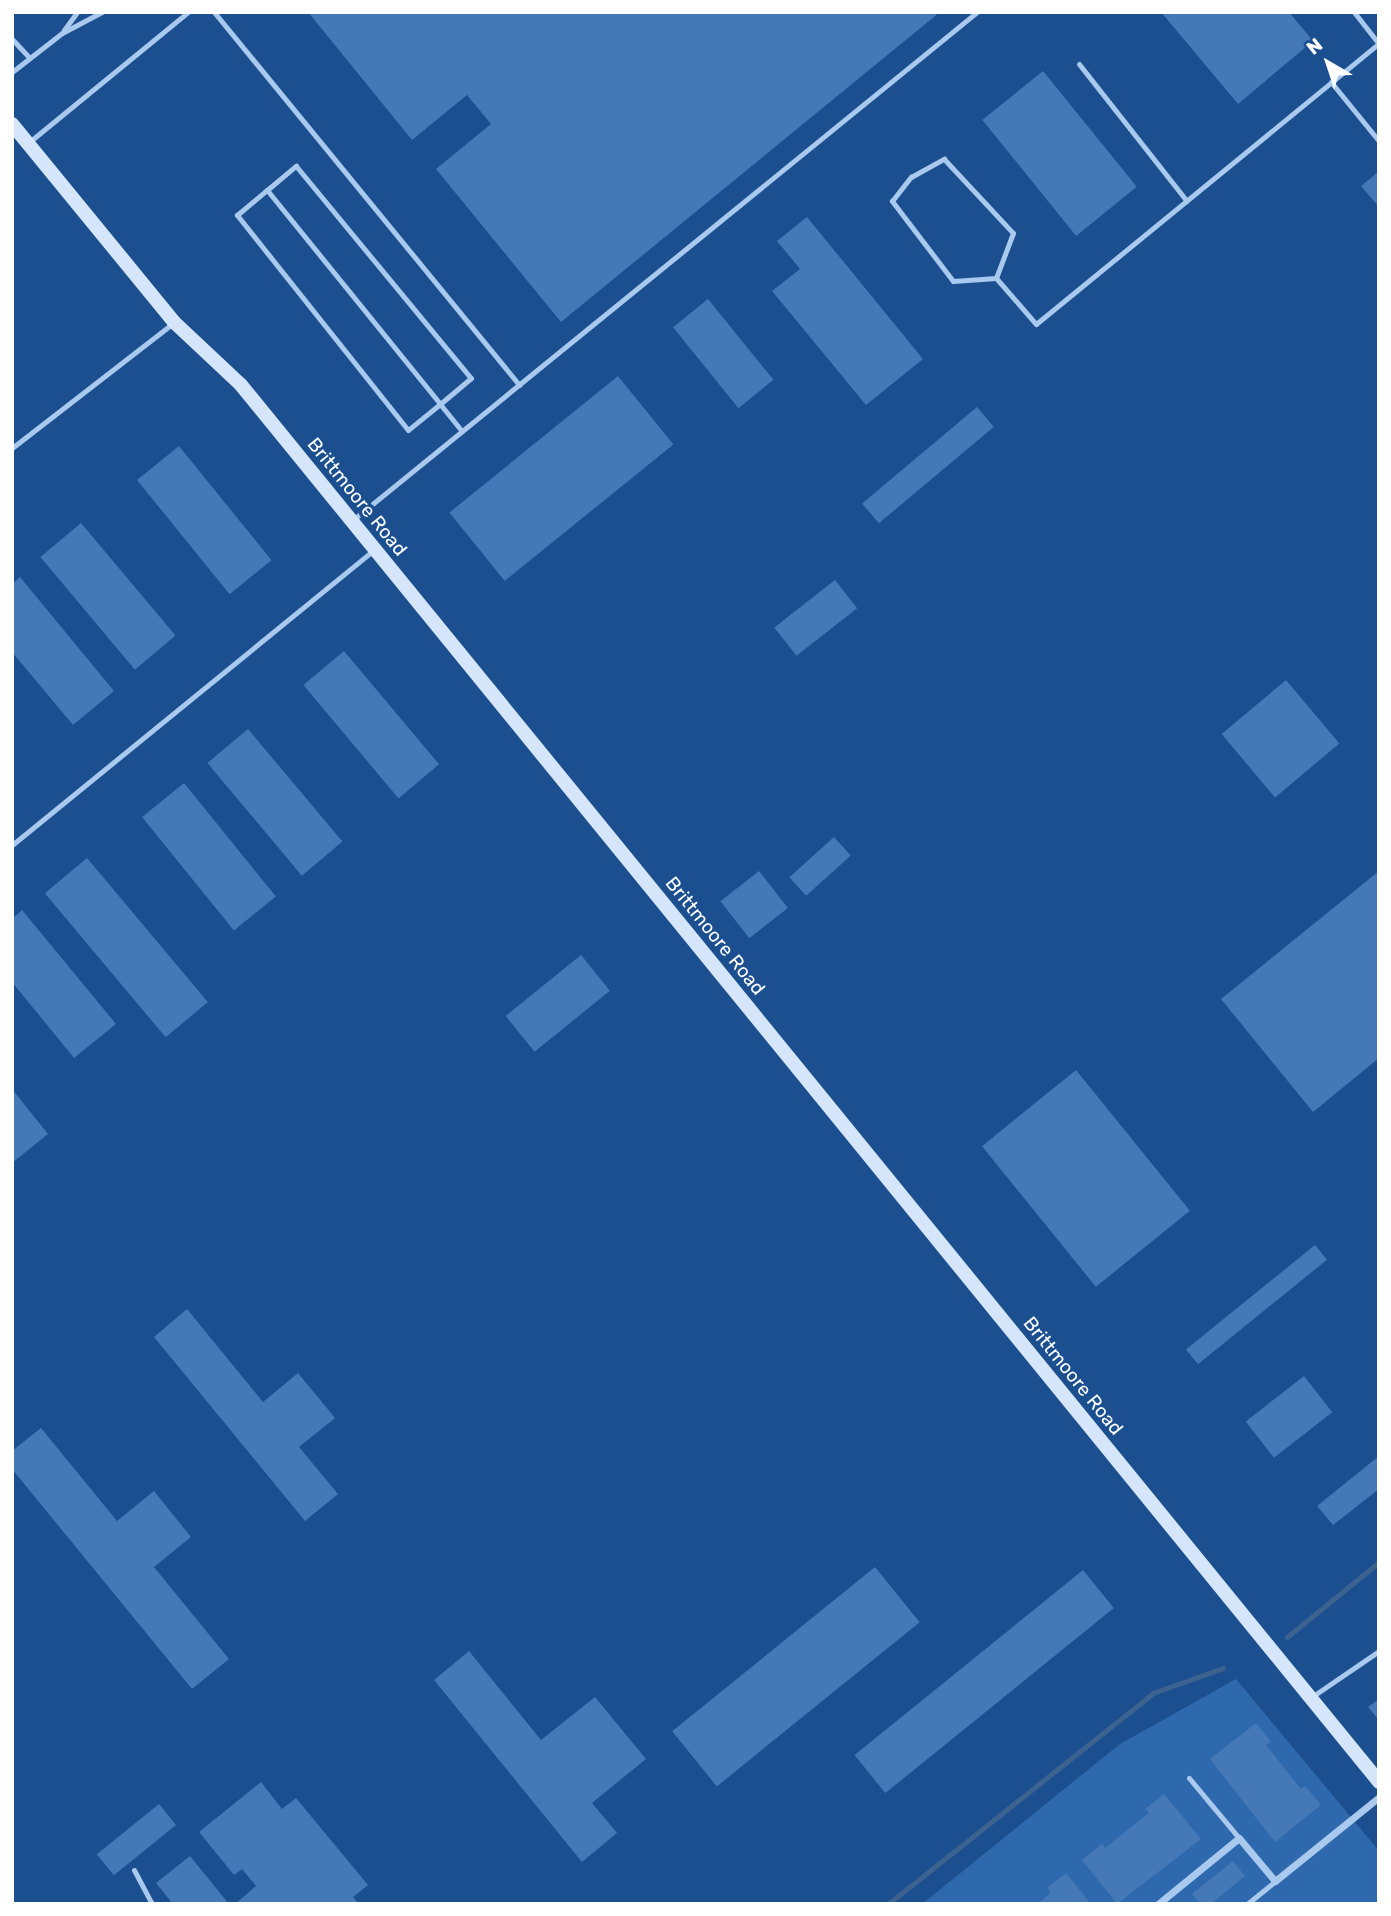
<!DOCTYPE html>
<style>
body{margin:0}
#map{position:relative;width:1391px;height:1916px;overflow:hidden;background:#1b4f8f;font-family:Rubik,sans-serif}
div>[style]{position:absolute}
.green>*{inset:0;background:#2e69ad}
.stream>*{height:5px;margin:-2.5px;padding:0 2.5px;transform-origin:2.5px;border-radius:2.5px;background:#3c6290}
.building>*{inset:0;background:#4478b7;transform-origin:0 0}
.lane>*{height:5px;margin:-2.5px;padding:0 2.5px;transform-origin:2.5px;border-radius:2.5px;background:#a9c9ee}
.street>*{height:7px;margin:-3.5px;padding:0 3.5px;transform-origin:3.5px;border-radius:3.5px;background:#a9c9ee}
.secondary>*{height:14px;margin:-7px;padding:0 7px;transform-origin:7px;border-radius:7px;background:#d6e6fa}
span{translate:-50% -50%;white-space:nowrap;text-align:center;line-height:1.15;-webkit-text-stroke:7px #1b4f8f;paint-order:stroke}
.street-label{font-size:19px;color:#fff}
.frame{position:absolute;inset:0;border:14px solid #fff;pointer-events:none}
.north{position:absolute;left:1293px;top:28px;width:70px;height:70px;-webkit-text-stroke:5px #1b4f8f;paint-order:stroke;rotate:321deg;font-size:19px;font-weight:700;line-height:28px;text-align:center;color:#fff}
.north::after{content:'';display:block;margin:auto;width:24px;height:32px;background:#fff;clip-path:polygon(50% 0,100% 100%,50% 72%,0 100%)}
</style>
<div id="map">
<div class="green">
<div style="clip-path:polygon(1236px 1679px,1379px 1851px,1379px 1904px,922px 1904px,1120px 1744px)"></div>
</div>
<div class="stream">
<div style="left:1287px;top:1637px;width:119px;rotate:-39.2deg"></div>
<div style="left:888px;top:1904px;width:339px;rotate:-38.5deg"></div>
<div style="left:1153px;top:1693px;width:74px;rotate:-19.7deg"></div>
</div>
<div class="building">
<div style="clip-path:polygon(308px 12px,940px 12px,561px 322px,436px 169px,491px 124px,467px 95px,412px 140px)"></div>
<div style="clip-path:polygon(1161px 12px,1289px 12px,1313px 41px,1238px 104px)"></div>
<div style="left:1043px;top:71px;width:149px;height:78px;rotate:51deg"></div>
<div style="clip-path:polygon(1377px 173px,1379px 175px,1379px 207px,1361px 186px)"></div>
<div style="clip-path:polygon(807px 217px,923px 359px,866px 405px,772px 291px,800px 269px,777px 241px)"></div>
<div style="left:708px;top:299px;width:104px;height:45px;rotate:51deg"></div>
<div style="left:618px;top:376px;width:88px;height:217px;rotate:51deg"></div>
<div style="left:977px;top:407px;width:26px;height:150px;rotate:50deg"></div>
<div style="left:179px;top:446px;width:147px;height:54px;rotate:51deg"></div>
<div style="left:81px;top:523px;width:147px;height:53px;rotate:50deg"></div>
<div style="clip-path:polygon(20px 577px,114px 691px,73px 725px,12px 652px,12px 584px)"></div>
<div style="left:835px;top:580px;width:36px;height:77px;rotate:52deg"></div>
<div style="left:344px;top:651px;width:148px;height:53px;rotate:50deg"></div>
<div style="left:1286px;top:680px;width:83px;height:84px;rotate:50deg"></div>
<div style="left:248px;top:729px;width:147px;height:53px;rotate:50deg"></div>
<div style="left:184px;top:783px;width:146px;height:54px;rotate:51deg"></div>
<div style="left:834px;top:837px;width:25px;height:60px;rotate:48deg"></div>
<div style="left:87px;top:858px;width:188px;height:55px;rotate:50deg"></div>
<div style="left:759px;top:871px;width:47px;height:49px;rotate:52deg"></div>
<div style="clip-path:polygon(1379px 871px,1379px 1058px,1313px 1112px,1221px 999px)"></div>
<div style="clip-path:polygon(22px 910px,116px 1024px,74px 1058px,12px 982px,12px 919px)"></div>
<div style="left:581px;top:955px;width:46px;height:97px;rotate:51deg"></div>
<div style="left:1076px;top:1070px;width:181px;height:121px;rotate:51deg"></div>
<div style="clip-path:polygon(12px 1089px,48px 1134px,12px 1163px)"></div>
<div style="left:1315px;top:1245px;width:19px;height:166px;rotate:51deg"></div>
<div style="clip-path:polygon(187px 1309px,263px 1402px,298px 1373px,335px 1418px,299px 1447px,338px 1494px,305px 1521px,154px 1337px)"></div>
<div style="left:1304px;top:1376px;width:46px;height:74px;rotate:52deg"></div>
<div style="clip-path:polygon(41px 1428px,117px 1521px,154px 1491px,191px 1537px,154px 1567px,229px 1659px,192px 1689px,12px 1469px,12px 1451px)"></div>
<div style="clip-path:polygon(1379px 1456px,1379px 1489px,1333px 1525px,1317px 1506px)"></div>
<div style="left:875px;top:1567px;width:71px;height:261px;rotate:51deg"></div>
<div style="left:1083px;top:1570px;width:49px;height:294px;rotate:51deg"></div>
<div style="clip-path:polygon(469px 1651px,541px 1740px,595px 1697px,646px 1759px,592px 1803px,617px 1833px,582px 1862px,434px 1680px)"></div>
<div style="clip-path:polygon(1379px 1699px,1379px 1720px,1368px 1707px)"></div>
<div style="clip-path:polygon(1256px 1723px,1271px 1742px,1266px 1745px,1301px 1789px,1305px 1786px,1321px 1805px,1275px 1842px,1210px 1759px)"></div>
<div style="clip-path:polygon(261px 1782px,282px 1809px,296px 1798px,368px 1885px,353px 1897px,359px 1904px,235px 1904px,256px 1886px,242px 1869px,234px 1875px,199px 1832px)"></div>
<div style="clip-path:polygon(1164px 1794px,1201px 1839px,1117px 1904px,1082px 1860px,1102px 1844px,1105px 1848px,1149px 1813px,1145px 1809px)"></div>
<div style="left:159px;top:1804px;width:27px;height:80px;rotate:51deg"></div>
<div style="clip-path:polygon(190px 1856px,229px 1904px,173px 1904px,156px 1883px)"></div>
<div style="clip-path:polygon(1233px 1861px,1245px 1876px,1211px 1904px,1200px 1904px,1192px 1894px)"></div>
<div style="clip-path:polygon(1066px 1873px,1091px 1904px,1037px 1904px,1051px 1893px,1047px 1888px)"></div>
</div>
<div class="lane">
<div style="left:214px;top:12px;width:482px;rotate:50.7deg"></div>
<div style="left:1354px;top:12px;width:39px;rotate:52deg"></div>
<div style="left:64px;top:30px;width:22px;rotate:-54deg"></div>
<div style="left:12px;top:39px;width:26px;rotate:47deg"></div>
<div style="left:1079px;top:64px;width:174px;rotate:51.8deg"></div>
<div style="left:12px;top:72px;width:63px;rotate:-38deg"></div>
<div style="left:62px;top:33px;width:45px;rotate:-27.7deg"></div>
<div style="left:1331px;top:82px;width:76px;rotate:50.9deg"></div>
<div style="left:28px;top:143px;width:207px;rotate:-39.3deg"></div>
<div style="left:944px;top:159px;width:101px;rotate:47deg"></div>
<div style="left:1013px;top:233px;width:48px;rotate:110.7deg"></div>
<div style="left:996px;top:278px;width:43px;rotate:176deg"></div>
<div style="left:953px;top:281px;width:101px;rotate:-127.3deg"></div>
<div style="left:892px;top:201px;width:31px;rotate:-52deg"></div>
<div style="left:911px;top:177px;width:38px;rotate:-29deg"></div>
<div style="left:267px;top:190px;width:38px;rotate:-40deg"></div>
<div style="left:296px;top:166px;width:275px;rotate:50.5deg"></div>
<div style="left:471px;top:378px;width:40px;rotate:140deg"></div>
<div style="left:440px;top:404px;width:41px;rotate:140.9deg"></div>
<div style="left:408px;top:430px;width:275px;rotate:-128.5deg"></div>
<div style="left:237px;top:215px;width:39px;rotate:-40deg"></div>
<div style="left:267px;top:190px;width:275px;rotate:51deg"></div>
<div style="left:440px;top:404px;width:35px;rotate:51deg"></div>
<div style="left:996px;top:278px;width:61px;rotate:49deg"></div>
<div style="left:1036px;top:324px;width:443px;rotate:-39.3deg"></div>
<div style="left:12px;top:448px;width:204px;rotate:-37.8deg"></div>
<div style="left:354px;top:519px;width:803px;rotate:-39.14deg"></div>
<div style="left:12px;top:845px;width:465px;rotate:-39.2deg"></div>
<div style="left:1313px;top:1696px;width:80px;rotate:-34.3deg"></div>
<div style="left:1189px;top:1778px;width:78px;rotate:50.2deg"></div>
<div style="left:134px;top:1870px;width:38px;rotate:62deg"></div>
<div style="left:1247px;top:1904px;width:36px;rotate:-39deg"></div>
</div>
<div class="street">
<div style="left:1158px;top:1904px;width:104px;rotate:-39.2deg"></div>
<div style="left:1239px;top:1838px;width:56px;rotate:50.1deg"></div>
<div style="left:1275px;top:1881px;width:134px;rotate:-38.9deg"></div>
</div>
<div class="secondary">
<div style="left:12px;top:124px;width:256px;rotate:50.7deg"></div>
<div style="left:174px;top:322px;width:92px;rotate:43.2deg"></div>
<div style="left:241px;top:385px;width:1802px;rotate:50.83deg"></div>
</div>
<div class="street-label">
<span style="left:357px;top:497px;rotate:51deg">Brittmoore Road</span>
<span style="left:715px;top:936px;rotate:51deg">Brittmoore Road</span>
<span style="left:1073px;top:1376px;rotate:51deg">Brittmoore Road</span>
</div>
<div class="frame"></div>
<div class="north">N</div>
</div>
